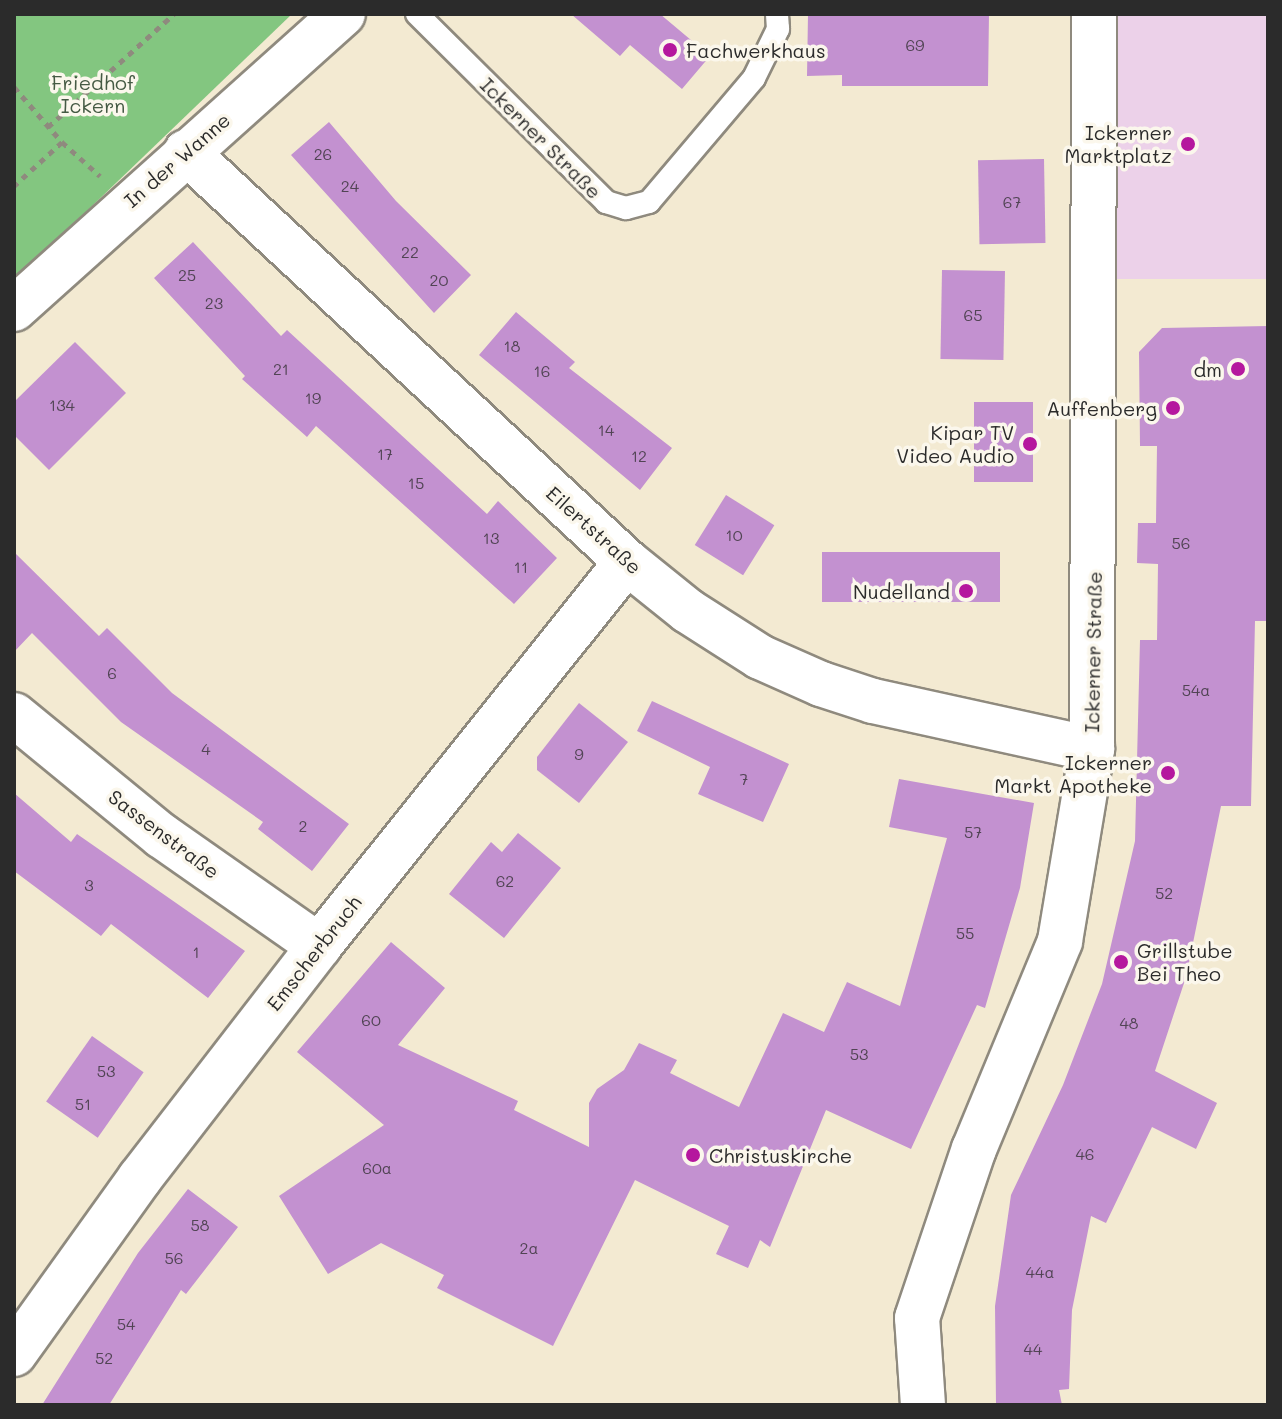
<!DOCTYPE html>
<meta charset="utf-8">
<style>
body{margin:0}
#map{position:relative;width:1282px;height:1419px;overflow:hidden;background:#f3ead2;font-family:Mali,sans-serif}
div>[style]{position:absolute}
.built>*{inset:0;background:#ecd1e9;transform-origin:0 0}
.green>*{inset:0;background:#83c680}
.building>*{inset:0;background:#c391d0;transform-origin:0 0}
.path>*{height:5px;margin-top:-2.5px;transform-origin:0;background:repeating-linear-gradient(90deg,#8f8a7e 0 6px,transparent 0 12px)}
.roads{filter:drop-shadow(2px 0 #8f8a7e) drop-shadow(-2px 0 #8f8a7e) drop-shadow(0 2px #8f8a7e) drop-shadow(0 -2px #8f8a7e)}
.lane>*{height:22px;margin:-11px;padding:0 11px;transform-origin:11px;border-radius:11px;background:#fff}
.street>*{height:44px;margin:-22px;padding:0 22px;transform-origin:22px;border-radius:22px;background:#fff}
.secondary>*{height:44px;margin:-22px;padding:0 22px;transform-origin:22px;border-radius:22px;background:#fff}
.dots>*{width:22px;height:22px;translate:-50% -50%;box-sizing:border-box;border:4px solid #fbf7ec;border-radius:50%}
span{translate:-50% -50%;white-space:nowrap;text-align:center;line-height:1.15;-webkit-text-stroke:7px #fbf7ec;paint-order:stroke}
.number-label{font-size:16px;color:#514454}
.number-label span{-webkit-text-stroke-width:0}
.poi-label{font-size:20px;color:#2b2b2b}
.left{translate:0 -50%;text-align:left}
.right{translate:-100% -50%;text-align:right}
.park-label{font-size:20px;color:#455a44}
.street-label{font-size:20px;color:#2b2b2b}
.frame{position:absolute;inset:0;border:16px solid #2b2b2b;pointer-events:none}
</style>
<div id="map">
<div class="built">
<div style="left:1108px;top:14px;width:160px;height:265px"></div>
</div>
<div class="green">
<div style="clip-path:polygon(14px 14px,292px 14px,14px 281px)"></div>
</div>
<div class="building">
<div style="clip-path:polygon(571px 14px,660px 14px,710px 56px,682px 89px,630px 45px,620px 56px)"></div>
<div style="clip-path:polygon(808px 14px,989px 14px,988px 86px,842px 86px,842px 75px,807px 76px)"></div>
<div style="clip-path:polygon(329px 122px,396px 201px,471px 275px,434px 313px,291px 155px)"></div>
<div style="left:1044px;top:159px;width:84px;height:66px;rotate:89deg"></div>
<div style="clip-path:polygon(193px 242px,281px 336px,287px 330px,487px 514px,498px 501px,557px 558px,514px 604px,316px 426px,307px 437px,242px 379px,245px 376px,154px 278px)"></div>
<div style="left:942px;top:270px;width:63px;height:89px;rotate:1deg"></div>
<div style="clip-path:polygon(516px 312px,575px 362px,569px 368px,672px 448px,640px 490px,479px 355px)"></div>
<div style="clip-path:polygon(1268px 326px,1268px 621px,1255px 621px,1251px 806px,1221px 806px,1186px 977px,1155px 1071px,1217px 1103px,1196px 1149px,1152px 1127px,1106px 1223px,1091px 1216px,1072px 1310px,1069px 1389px,1059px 1390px,1062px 1405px,996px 1405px,995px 1306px,1011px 1195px,1063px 1085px,1102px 984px,1135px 841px,1140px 640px,1157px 640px,1158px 564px,1137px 563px,1138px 523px,1156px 523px,1157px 446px,1140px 446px,1139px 352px,1162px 328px)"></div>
<div style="clip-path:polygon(75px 342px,126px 393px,49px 470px,14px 435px,14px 402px)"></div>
<div style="left:974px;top:402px;width:59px;height:80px"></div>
<div style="left:726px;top:495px;width:57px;height:59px;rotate:32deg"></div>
<div style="clip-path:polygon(14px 552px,99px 636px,107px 628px,172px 693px,349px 824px,312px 871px,258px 829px,263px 822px,121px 722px,32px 633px,14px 652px)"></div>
<div style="left:1000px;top:552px;width:50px;height:178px;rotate:90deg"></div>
<div style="clip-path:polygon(652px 701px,789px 764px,763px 822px,698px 794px,710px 767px,637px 731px)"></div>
<div style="clip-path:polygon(579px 703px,628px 742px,579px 803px,537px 770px,537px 757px)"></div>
<div style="clip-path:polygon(899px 779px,1034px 803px,1020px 888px,985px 1008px,977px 1005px,911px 1149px,826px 1110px,770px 1247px,760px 1240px,748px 1268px,716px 1254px,729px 1226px,635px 1180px,553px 1346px,437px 1288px,444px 1275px,381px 1243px,328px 1274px,279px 1196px,384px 1125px,297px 1052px,391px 942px,445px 988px,398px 1045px,518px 1101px,514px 1110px,589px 1147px,589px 1103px,597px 1089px,624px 1070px,639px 1043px,677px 1060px,670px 1073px,739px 1107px,783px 1013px,824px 1032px,847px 982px,900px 1006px,947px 838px,889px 827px)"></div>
<div style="clip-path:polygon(14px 793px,71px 842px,77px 834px,245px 951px,208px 998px,111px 924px,101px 936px,14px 871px)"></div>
<div style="clip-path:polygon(518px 833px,561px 868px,504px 938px,449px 894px,491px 842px,502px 852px)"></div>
<div style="left:92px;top:1036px;width:63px;height:80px;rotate:35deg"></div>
<div style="clip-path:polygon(188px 1189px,238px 1227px,186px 1294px,181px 1290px,109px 1405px,42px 1405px,138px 1253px)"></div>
</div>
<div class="path">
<div style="left:14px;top:87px;width:73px;rotate:48.9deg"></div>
<div style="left:62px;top:142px;width:65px;rotate:137.5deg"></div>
<div style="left:48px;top:127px;width:169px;rotate:-41.9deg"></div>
<div style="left:62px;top:142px;width:51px;rotate:41.8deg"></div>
</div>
<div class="roads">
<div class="lane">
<div style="left:417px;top:14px;width:267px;rotate:44.8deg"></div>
<div style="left:606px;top:202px;width:21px;rotate:17deg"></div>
<div style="left:626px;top:208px;width:24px;rotate:-15deg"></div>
<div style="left:649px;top:202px;width:162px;rotate:-49.7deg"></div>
<div style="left:754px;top:78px;width:55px;rotate:-63.9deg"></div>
<div style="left:778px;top:29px;width:15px;rotate:-94deg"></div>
</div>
<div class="street">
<div style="left:186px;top:152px;width:602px;rotate:42.91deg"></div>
<div style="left:627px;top:562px;width:78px;rotate:38.8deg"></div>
<div style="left:688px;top:611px;width:85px;rotate:32.6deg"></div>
<div style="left:760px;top:657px;width:67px;rotate:23.9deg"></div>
<div style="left:821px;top:684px;width:55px;rotate:18.1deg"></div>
<div style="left:873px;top:701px;width:224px;rotate:12.4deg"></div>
<div style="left:14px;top:309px;width:442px;rotate:-41.9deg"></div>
<div style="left:14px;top:715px;width:191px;rotate:39.3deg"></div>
<div style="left:162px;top:836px;width:192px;rotate:35deg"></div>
<div style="left:14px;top:1354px;width:216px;rotate:-54.4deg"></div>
<div style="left:140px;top:1178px;width:293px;rotate:-52.3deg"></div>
<div style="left:319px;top:946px;width:492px;rotate:-51.3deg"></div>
</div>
<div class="secondary">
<div style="left:923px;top:1405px;width:87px;rotate:-93.9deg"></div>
<div style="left:917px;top:1318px;width:178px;rotate:-71.4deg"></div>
<div style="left:974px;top:1149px;width:225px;rotate:-67.5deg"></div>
<div style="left:1060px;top:941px;width:195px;rotate:-80.5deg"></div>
<div style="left:1092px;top:749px;width:735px;rotate:-89.84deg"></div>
</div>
</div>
<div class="dots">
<div style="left:670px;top:50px;background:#b5179e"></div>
<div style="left:1188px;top:144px;background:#b5179e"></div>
<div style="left:1238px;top:369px;background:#b5179e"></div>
<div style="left:1173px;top:408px;background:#b5179e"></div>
<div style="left:1030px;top:444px;background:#b5179e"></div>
<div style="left:966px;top:591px;background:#b5179e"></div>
<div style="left:1168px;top:773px;background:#b5179e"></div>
<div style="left:1121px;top:962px;background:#b5179e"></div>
<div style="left:693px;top:1155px;background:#b5179e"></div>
</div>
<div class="number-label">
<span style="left:915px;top:45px">69</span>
<span style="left:323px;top:154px">26</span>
<span style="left:350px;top:186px">24</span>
<span style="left:1012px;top:202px">67</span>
<span style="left:410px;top:252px">22</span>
<span style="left:187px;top:275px">25</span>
<span style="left:439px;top:280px">20</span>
<span style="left:214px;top:303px">23</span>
<span style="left:973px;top:315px">65</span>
<span style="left:512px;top:346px">18</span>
<span style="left:281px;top:369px">21</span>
<span style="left:542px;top:371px">16</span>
<span style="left:313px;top:398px">19</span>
<span style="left:62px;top:405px">134</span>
<span style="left:606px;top:430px">14</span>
<span style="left:385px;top:454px">17</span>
<span style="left:639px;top:456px">12</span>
<span style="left:416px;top:483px">15</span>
<span style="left:734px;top:535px">10</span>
<span style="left:491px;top:538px">13</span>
<span style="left:1181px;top:543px">56</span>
<span style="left:521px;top:567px">11</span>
<span style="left:112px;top:673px">6</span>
<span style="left:1196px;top:690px">54a</span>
<span style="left:206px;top:749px">4</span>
<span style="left:579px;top:754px">9</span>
<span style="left:744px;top:779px">7</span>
<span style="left:303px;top:826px">2</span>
<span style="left:973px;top:832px">57</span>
<span style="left:505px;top:881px">62</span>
<span style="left:89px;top:885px">3</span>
<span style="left:1164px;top:893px">52</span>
<span style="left:965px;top:933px">55</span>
<span style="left:196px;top:952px">1</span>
<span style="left:371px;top:1020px">60</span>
<span style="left:1129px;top:1023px">48</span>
<span style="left:859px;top:1054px">53</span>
<span style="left:106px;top:1071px">53</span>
<span style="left:83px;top:1104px">51</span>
<span style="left:1085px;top:1154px">46</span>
<span style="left:377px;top:1168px">60a</span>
<span style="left:200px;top:1225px">58</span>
<span style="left:529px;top:1248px">2a</span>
<span style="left:174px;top:1258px">56</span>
<span style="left:1040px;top:1272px">44a</span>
<span style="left:126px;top:1324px">54</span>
<span style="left:1033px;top:1349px">44</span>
<span style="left:104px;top:1358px">52</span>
</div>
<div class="poi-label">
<span class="left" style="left:686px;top:50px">Fachwerkhaus</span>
<span class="right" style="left:1172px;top:144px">Ickerner<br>Marktplatz</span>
<span class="right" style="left:1222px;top:369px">dm</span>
<span class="right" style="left:1157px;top:408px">Auffenberg</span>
<span class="right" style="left:1014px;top:444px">Kipar TV<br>Video Audio</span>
<span class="right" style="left:950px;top:591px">Nudelland</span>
<span class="right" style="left:1152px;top:774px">Ickerner<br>Markt Apotheke</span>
<span class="left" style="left:1137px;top:962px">Grillstube<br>Bei Theo</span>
<span class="left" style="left:709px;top:1155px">Christuskirche</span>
</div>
<div class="park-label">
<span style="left:93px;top:94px">Friedhof<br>Ickern</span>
</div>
<div class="street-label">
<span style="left:541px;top:138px;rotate:45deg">Ickerner Straße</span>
<span style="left:177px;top:160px;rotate:-41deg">In der Wanne</span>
<span style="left:594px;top:530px;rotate:42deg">Eilertstraße</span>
<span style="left:1093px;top:652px;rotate:-89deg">Ickerner Straße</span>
<span style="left:164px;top:834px;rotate:37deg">Sassenstraße</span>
<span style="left:314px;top:953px;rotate:-52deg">Emscherbruch</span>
</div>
<div class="frame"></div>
</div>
